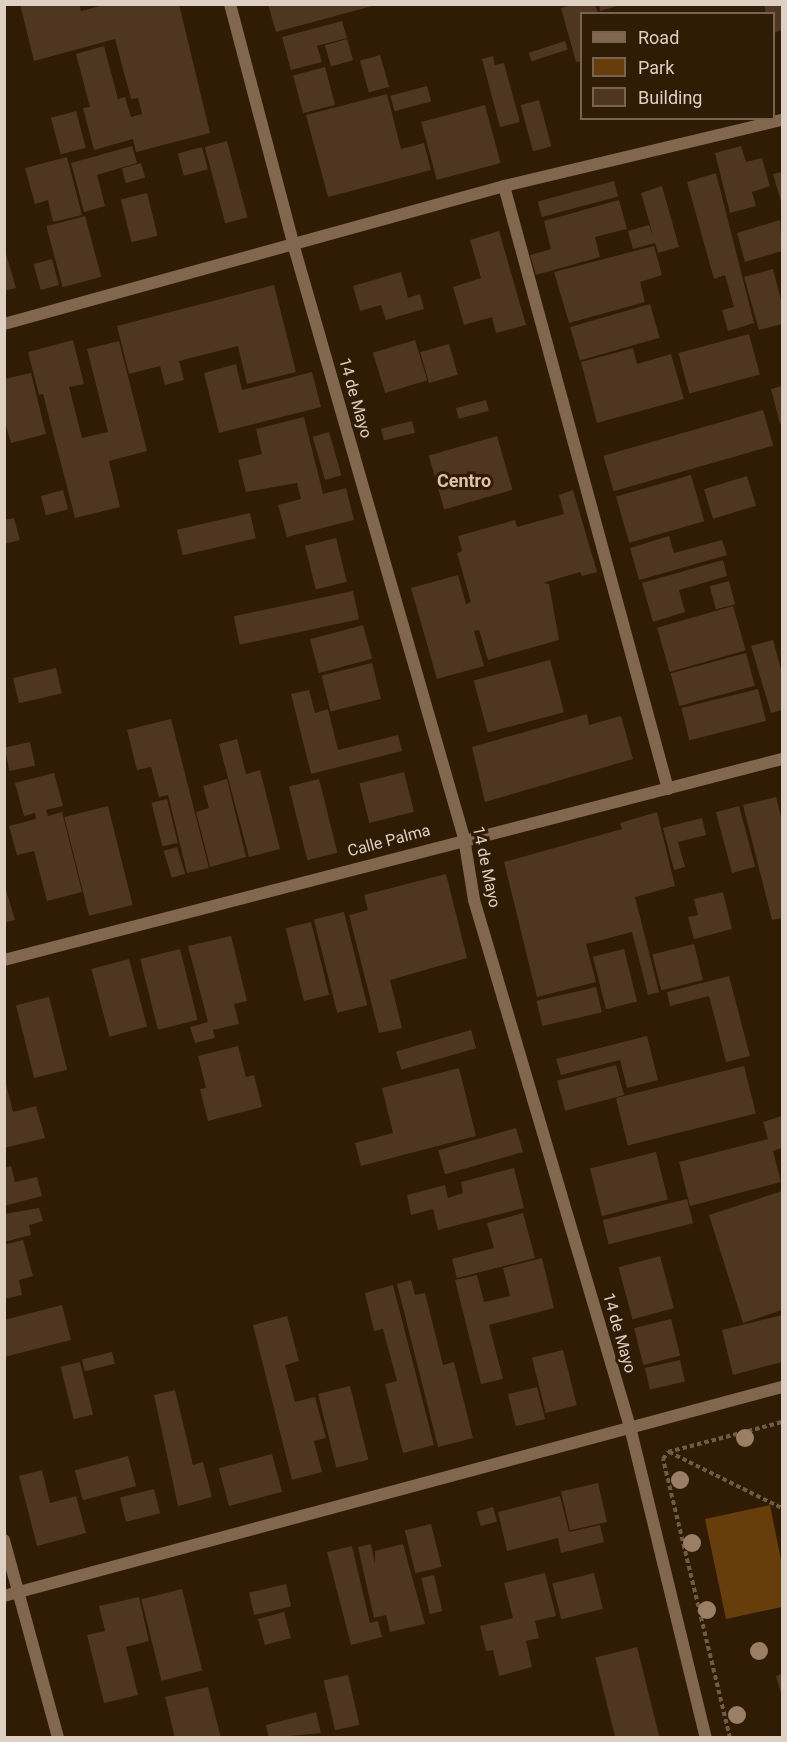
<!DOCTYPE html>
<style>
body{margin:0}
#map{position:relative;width:787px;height:1742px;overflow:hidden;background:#301b05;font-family:Roboto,sans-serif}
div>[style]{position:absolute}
.green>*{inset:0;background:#683d0c}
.building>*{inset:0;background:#4e3621;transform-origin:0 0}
.path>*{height:4px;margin-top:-2px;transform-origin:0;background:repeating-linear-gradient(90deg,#6e5b48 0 4.5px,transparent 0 7.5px)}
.minor>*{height:12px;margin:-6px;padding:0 6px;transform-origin:6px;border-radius:6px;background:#82674f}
.tertiary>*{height:12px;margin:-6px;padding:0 6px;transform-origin:6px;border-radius:6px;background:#82674f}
.trees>*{width:18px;height:18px;margin:-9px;border-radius:50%;background:#9b7f64}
span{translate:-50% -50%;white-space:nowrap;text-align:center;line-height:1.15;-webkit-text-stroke:6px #301b05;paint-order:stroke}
.street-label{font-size:16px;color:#dfd0c4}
.neighbourhood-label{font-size:18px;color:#dfc2a9;font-weight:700}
.frame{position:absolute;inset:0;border:6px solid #dfd0c4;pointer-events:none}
.legend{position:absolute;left:580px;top:12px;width:195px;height:108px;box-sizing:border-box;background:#301b05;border:2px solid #766351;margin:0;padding:8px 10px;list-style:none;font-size:18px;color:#dfd0c4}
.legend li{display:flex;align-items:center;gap:12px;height:30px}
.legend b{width:30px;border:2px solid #766351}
</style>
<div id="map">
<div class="green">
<div style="clip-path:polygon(770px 1505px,782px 1565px,782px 1607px,726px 1619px,705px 1519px)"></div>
</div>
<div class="building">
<div style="clip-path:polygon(20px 4px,79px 4px,81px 11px,108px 4px,179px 4px,210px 133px,136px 152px,133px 139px,94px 150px,83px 108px,90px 107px,76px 54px,104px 46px,118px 99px,125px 97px,131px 117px,142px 114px,138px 98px,131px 99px,115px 39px,34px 61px)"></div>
<div style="clip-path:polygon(268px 4px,376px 4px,376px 5px,276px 32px)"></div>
<div style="clip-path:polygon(575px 4px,595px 4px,598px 14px,582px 14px,582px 61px,576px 62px,561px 8px)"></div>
<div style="clip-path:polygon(599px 4px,621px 4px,621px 5px,600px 11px)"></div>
<div style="clip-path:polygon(764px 4px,782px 4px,782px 30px,774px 33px,774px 14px,766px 14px)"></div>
<div style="clip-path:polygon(342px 21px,347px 38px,317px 46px,322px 62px,291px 70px,282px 37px)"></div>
<div style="left:347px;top:39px;width:22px;height:23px;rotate:74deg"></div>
<div style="left:565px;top:41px;width:9px;height:38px;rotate:72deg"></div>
<div style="left:380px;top:55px;width:33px;height:21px;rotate:74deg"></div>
<div style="clip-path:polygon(493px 56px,495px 65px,504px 63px,520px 122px,500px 127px,482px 59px)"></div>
<div style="left:325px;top:67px;width:39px;height:33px;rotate:75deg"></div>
<div style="left:427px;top:86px;width:16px;height:38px;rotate:75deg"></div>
<div style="clip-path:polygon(387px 94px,401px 149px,424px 143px,431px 170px,328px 197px,306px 115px)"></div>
<div style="left:539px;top:100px;width:48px;height:19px;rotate:75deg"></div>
<div style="left:485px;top:105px;width:60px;height:66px;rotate:75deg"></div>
<div style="left:76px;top:111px;width:38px;height:26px;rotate:75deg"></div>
<div style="left:227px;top:141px;width:79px;height:23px;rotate:75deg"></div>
<div style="clip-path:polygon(132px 146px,137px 163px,97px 175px,105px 206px,84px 212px,71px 163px)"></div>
<div style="clip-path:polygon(741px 146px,746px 162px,762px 158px,770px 186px,752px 192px,756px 206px,730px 213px,715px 153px)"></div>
<div style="left:202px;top:147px;width:23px;height:25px;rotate:75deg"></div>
<div style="clip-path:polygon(67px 157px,82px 215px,53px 222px,48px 200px,35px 204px,25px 168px)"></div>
<div style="left:141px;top:163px;width:15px;height:20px;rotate:74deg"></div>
<div style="clip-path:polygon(782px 172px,782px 205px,773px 174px)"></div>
<div style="clip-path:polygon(716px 173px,754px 323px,728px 331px,722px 310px,734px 307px,725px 275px,714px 279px,687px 182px)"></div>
<div style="left:614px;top:181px;width:16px;height:79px;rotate:75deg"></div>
<div style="clip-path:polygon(662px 186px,679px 247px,658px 253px,655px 243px,633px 249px,628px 231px,649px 225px,653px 235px,641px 193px)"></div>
<div style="left:147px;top:193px;width:44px;height:27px;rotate:76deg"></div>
<div style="clip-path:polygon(619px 200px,627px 229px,595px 237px,600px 257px,536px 275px,530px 255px,551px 249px,544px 221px)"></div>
<div style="left:85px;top:216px;width:63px;height:40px;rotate:75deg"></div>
<div style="clip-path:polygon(780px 220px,782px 251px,745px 262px,737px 233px)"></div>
<div style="clip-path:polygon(499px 231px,526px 325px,496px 333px,492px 317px,464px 325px,453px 287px,481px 278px,470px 240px)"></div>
<div style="clip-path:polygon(654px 246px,662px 275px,640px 282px,645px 302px,569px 323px,554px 272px)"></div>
<div style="clip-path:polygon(4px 247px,16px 288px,4px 291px)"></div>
<div style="left:52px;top:259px;width:27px;height:19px;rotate:75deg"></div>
<div style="clip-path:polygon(773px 269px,782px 304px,782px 324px,759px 330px,744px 277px)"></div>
<div style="clip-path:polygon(401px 272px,408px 298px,420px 294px,424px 309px,386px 320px,381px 305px,360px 311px,353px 286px)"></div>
<div style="clip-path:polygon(274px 285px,296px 372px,247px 384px,238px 346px,179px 361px,184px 380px,165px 385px,160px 366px,129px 374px,117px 326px)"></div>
<div style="left:650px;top:304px;width:35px;height:83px;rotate:74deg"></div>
<div style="left:749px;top:334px;width:42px;height:73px;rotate:75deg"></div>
<div style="clip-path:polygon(73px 340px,84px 384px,69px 387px,82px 438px,108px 432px,87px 349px,119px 341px,147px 451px,109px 461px,120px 507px,75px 518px,43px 394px,39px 395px,28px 352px)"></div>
<div style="left:415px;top:340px;width:42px;height:44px;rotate:73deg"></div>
<div style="left:449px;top:344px;width:32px;height:30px;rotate:74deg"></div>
<div style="clip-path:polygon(633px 348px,637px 364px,671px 354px,684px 399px,597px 423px,581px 362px)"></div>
<div style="clip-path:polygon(236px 364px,242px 390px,312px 372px,321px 407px,219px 433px,204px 373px)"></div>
<div style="clip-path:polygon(31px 373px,46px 434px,11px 443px,4px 419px,4px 379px)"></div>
<div style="clip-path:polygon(782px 386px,782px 423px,780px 424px,771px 389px)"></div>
<div style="left:486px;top:400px;width:11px;height:31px;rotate:75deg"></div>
<div style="left:763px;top:410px;width:37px;height:166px;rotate:74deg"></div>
<div style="clip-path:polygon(304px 417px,323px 494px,346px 488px,354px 520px,287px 537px,278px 505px,301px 499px,297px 483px,246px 492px,238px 460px,262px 454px,256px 429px)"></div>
<div style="left:412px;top:421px;width:12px;height:32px;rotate:76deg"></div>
<div style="left:329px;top:432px;width:45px;height:17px;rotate:74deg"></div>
<div style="left:497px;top:436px;width:56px;height:71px;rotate:74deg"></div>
<div style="left:691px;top:475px;width:48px;height:78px;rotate:74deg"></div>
<div style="left:747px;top:476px;width:31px;height:45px;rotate:73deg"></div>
<div style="left:63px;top:490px;width:20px;height:23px;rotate:75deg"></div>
<div style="clip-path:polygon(573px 490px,597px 572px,582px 576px,580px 572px,543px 583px,549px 584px,559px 640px,488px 660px,479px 630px,474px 631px,484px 666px,437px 679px,411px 588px,458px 575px,466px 604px,471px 602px,457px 553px,462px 551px,458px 536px,515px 520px,517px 527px,564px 514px,559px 495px)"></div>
<div style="left:250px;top:513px;width:26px;height:75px;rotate:77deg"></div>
<div style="clip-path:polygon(14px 518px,20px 540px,4px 544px,4px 520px)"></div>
<div style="clip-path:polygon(669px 536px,674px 553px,722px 540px,727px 555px,639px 580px,630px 548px)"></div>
<div style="left:336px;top:538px;width:45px;height:32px;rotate:76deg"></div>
<div style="clip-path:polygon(723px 560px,727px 576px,679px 590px,685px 612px,653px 622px,642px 583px)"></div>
<div style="left:729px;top:581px;width:24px;height:20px;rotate:75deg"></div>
<div style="left:353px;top:591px;width:29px;height:122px;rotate:78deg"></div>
<div style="left:733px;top:606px;width:46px;height:79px;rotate:74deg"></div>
<div style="left:363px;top:625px;width:35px;height:55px;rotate:75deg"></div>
<div style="clip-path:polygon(773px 640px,782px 673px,782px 710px,771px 713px,751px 646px)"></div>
<div style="left:746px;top:653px;width:34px;height:78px;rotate:75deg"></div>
<div style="left:550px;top:660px;width:54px;height:79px;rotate:75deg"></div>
<div style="left:372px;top:663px;width:37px;height:52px;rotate:76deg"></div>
<div style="left:56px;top:668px;width:26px;height:44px;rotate:77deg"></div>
<div style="left:758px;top:689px;width:33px;height:79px;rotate:76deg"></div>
<div style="clip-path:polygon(309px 690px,315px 713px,328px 709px,338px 750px,398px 735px,402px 751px,311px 774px,291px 694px)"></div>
<div style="clip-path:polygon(587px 714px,589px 725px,621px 716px,633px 759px,485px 802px,472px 747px)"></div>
<div style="clip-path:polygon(171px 719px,209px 868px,187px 873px,168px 795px,159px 797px,151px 767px,137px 770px,127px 730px)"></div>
<div style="clip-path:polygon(237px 739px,246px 774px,260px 770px,280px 849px,249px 857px,219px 744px)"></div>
<div style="left:30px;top:742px;width:24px;height:26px;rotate:78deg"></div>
<div style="left:404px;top:772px;width:41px;height:46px;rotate:76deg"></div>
<div style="clip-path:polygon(54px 773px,63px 806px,46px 810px,48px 816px,62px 812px,82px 892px,47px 901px,34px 851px,17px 855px,9px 826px,36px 819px,35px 813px,24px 816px,15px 783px)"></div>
<div style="clip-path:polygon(227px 779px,246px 857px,210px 867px,196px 812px,209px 808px,203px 786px)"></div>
<div style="left:319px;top:779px;width:76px;height:31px;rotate:76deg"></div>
<div style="clip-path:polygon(776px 797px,782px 821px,782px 918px,772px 920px,743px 805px)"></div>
<div style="left:167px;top:799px;width:45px;height:16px;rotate:76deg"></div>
<div style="left:108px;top:806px;width:102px;height:45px;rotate:76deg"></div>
<div style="left:739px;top:806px;width:63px;height:24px;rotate:75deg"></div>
<div style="clip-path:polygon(657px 812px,675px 886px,635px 897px,659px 992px,648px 995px,632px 932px,586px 944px,596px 982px,537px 997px,504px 862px,622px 829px,620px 823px)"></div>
<div style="clip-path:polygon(702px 818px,706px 835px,678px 842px,685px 867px,674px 870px,663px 828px)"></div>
<div style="left:177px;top:847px;width:28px;height:14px;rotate:73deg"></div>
<div style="clip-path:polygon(446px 874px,467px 958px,390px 980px,402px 1028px,379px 1033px,349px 915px,368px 910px,364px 895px)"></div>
<div style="clip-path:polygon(4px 883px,15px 920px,4px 923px)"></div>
<div style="clip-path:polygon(723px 892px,732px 929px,694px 939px,688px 917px,698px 915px,694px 899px)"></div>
<div style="left:344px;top:912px;width:96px;height:31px;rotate:76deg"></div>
<div style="left:311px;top:922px;width:75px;height:26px;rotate:76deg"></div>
<div style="clip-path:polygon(231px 936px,247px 1001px,234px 1004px,239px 1024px,213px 1030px,215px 1038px,195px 1043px,190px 1027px,208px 1022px,188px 946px)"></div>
<div style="left:694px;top:944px;width:37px;height:43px;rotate:76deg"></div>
<div style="left:180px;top:949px;width:73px;height:41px;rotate:76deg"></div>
<div style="left:624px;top:949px;width:54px;height:32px;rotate:76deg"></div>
<div style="left:129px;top:959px;width:70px;height:39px;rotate:75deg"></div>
<div style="clip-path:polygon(729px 976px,750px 1056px,726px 1062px,709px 996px,670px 1006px,667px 992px)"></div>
<div style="left:596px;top:987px;width:26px;height:61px;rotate:77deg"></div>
<div style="left:49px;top:997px;width:75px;height:34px;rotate:76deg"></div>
<div style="left:471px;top:1030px;width:19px;height:78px;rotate:74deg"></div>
<div style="clip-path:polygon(647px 1036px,658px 1080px,627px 1088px,620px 1060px,561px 1075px,556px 1059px)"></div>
<div style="clip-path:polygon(238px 1046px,246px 1077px,254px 1075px,262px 1107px,208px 1121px,200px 1089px,206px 1088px,198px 1056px)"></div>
<div style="left:616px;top:1065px;width:31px;height:61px;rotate:75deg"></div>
<div style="left:744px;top:1066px;width:49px;height:132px;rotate:76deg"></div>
<div style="clip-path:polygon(459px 1068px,476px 1136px,361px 1166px,355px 1143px,393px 1133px,382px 1088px)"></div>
<div style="clip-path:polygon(5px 1080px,13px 1112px,36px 1106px,45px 1138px,4px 1148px)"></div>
<div style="clip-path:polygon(782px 1116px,782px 1148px,773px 1151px,781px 1182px,690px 1206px,679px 1162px,768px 1139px,763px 1122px)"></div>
<div style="left:516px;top:1128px;width:25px;height:81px;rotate:74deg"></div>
<div style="left:656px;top:1152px;width:49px;height:68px;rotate:76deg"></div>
<div style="clip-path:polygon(11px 1166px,15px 1182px,37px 1177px,42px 1196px,4px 1206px,4px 1168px)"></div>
<div style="clip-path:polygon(514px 1168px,524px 1208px,438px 1230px,433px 1209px,411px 1215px,407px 1195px,445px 1185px,448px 1198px,463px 1193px,461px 1182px)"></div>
<div style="clip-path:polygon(782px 1191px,782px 1310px,743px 1323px,709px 1215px)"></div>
<div style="left:687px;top:1199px;width:25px;height:87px;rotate:76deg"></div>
<div style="clip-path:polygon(39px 1208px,43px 1221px,29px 1225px,31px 1235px,4px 1242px,4px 1214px)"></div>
<div style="clip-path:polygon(523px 1213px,535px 1258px,457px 1278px,452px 1259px,494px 1248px,487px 1223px)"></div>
<div style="clip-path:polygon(23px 1240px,33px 1276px,19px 1280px,22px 1295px,4px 1299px,4px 1245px)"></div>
<div style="left:660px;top:1256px;width:54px;height:43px;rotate:75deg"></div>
<div style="clip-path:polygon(542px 1258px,554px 1308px,489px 1325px,503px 1379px,481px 1384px,455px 1280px,477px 1275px,484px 1302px,510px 1296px,503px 1268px)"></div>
<div style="clip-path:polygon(411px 1280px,415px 1295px,425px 1293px,443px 1365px,454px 1362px,473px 1438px,438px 1447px,397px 1284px)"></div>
<div style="clip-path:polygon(393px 1285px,434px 1445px,403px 1453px,385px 1384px,397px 1381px,383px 1329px,374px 1331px,365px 1293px)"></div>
<div style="clip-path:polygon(62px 1305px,71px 1340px,4px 1357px,4px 1320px)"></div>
<div style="clip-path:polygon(782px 1315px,782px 1362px,733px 1375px,722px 1330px)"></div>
<div style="clip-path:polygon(287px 1316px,299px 1361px,285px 1365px,295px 1402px,315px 1397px,326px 1438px,314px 1441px,322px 1472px,292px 1480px,253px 1325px)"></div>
<div style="left:671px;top:1319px;width:38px;height:38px;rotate:76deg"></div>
<div style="left:563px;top:1350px;width:57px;height:32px;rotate:76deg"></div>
<div style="left:112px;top:1352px;width:12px;height:31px;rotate:76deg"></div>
<div style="left:680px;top:1360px;width:22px;height:36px;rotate:77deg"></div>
<div style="left:80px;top:1362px;width:54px;height:20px;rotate:76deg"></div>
<div style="left:350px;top:1386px;width:76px;height:33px;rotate:76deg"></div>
<div style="left:537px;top:1387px;width:33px;height:30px;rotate:76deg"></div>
<div style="clip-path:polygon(175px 1390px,193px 1465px,203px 1462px,212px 1497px,178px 1506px,154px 1395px)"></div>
<div style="left:272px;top:1454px;width:39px;height:55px;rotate:75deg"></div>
<div style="left:128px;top:1456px;width:31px;height:55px;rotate:75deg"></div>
<div style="clip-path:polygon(42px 1470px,50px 1503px,76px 1496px,86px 1533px,37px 1546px,19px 1476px)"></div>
<div style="left:598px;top:1483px;width:40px;height:38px;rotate:77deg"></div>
<div style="left:154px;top:1489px;width:25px;height:35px;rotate:76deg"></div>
<div style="clip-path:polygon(560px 1496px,569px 1532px,600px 1525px,604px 1542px,561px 1553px,558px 1538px,507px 1551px,498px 1512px)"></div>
<div style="left:493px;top:1507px;width:15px;height:17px;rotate:74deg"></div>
<div style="left:431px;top:1524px;width:44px;height:27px;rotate:76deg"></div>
<div style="clip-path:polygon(371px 1544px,375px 1564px,375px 1551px,403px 1544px,425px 1624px,390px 1632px,386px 1615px,374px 1618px,358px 1547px)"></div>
<div style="clip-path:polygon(352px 1546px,370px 1623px,378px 1621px,382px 1637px,351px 1645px,327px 1552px)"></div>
<div style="clip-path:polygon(545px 1573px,556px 1616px,535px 1621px,539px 1638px,526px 1641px,532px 1667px,499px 1676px,493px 1650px,486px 1651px,480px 1626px,513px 1618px,504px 1583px)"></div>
<div style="left:594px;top:1573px;width:37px;height:43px;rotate:76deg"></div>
<div style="left:434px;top:1575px;width:37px;height:13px;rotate:77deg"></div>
<div style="left:286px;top:1584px;width:23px;height:38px;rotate:77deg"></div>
<div style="left:182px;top:1589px;width:84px;height:42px;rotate:76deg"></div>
<div style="clip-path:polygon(139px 1597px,149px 1641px,126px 1647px,138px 1695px,104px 1703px,87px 1635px,105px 1631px,99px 1606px)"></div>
<div style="left:284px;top:1612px;width:27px;height:27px;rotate:75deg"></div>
<div style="left:637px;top:1647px;width:94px;height:43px;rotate:76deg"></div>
<div style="clip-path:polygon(782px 1674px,782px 1696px,776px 1676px)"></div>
<div style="left:348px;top:1675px;width:51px;height:25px;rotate:77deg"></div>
<div style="clip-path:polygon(208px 1687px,221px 1738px,175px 1738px,165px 1697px)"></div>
<div style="clip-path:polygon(316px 1712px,321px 1733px,269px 1738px,266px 1725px)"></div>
</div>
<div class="path">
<div style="left:669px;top:1452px;width:126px;rotate:26.4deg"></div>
<div style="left:730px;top:1738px;width:287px;rotate:-103.5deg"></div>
<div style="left:663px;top:1459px;width:9px;rotate:-54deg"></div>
<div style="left:668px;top:1452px;width:118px;rotate:-14.7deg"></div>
</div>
<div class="minor">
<div style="left:230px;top:4px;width:251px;rotate:75.2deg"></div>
<div style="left:294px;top:247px;width:615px;rotate:73.95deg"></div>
<div style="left:464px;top:838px;width:63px;rotate:80.8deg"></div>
<div style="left:474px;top:900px;width:550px;rotate:73.51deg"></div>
<div style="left:630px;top:1427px;width:320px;rotate:76.3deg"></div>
<div style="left:504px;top:186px;width:625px;rotate:74.79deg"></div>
<div style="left:4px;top:324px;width:519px;rotate:-15.43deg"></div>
<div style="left:504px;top:186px;width:286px;rotate:-13.4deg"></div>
<div style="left:4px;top:960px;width:804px;rotate:-14.49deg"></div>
<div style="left:4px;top:1596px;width:806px;rotate:-15.04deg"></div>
</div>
<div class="tertiary">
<div style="left:4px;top:1540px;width:205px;rotate:74.7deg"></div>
</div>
<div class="trees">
<div style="left:745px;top:1438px"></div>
<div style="left:680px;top:1480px"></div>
<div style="left:692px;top:1543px"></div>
<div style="left:707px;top:1610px"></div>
<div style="left:759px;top:1651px"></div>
<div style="left:737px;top:1715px"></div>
</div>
<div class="street-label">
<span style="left:355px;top:398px;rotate:74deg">14 de Mayo</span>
<span style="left:389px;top:841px;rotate:-15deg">Calle Palma</span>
<span style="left:486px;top:867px;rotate:78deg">14 de Mayo</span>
<span style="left:619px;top:1333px;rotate:74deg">14 de Mayo</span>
</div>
<div class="neighbourhood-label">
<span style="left:464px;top:481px">Centro</span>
</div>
<div class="frame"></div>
<ul class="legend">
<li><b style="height:8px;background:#82674f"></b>Road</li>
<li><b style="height:16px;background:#683d0c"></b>Park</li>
<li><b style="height:16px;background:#4e3621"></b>Building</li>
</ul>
</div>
